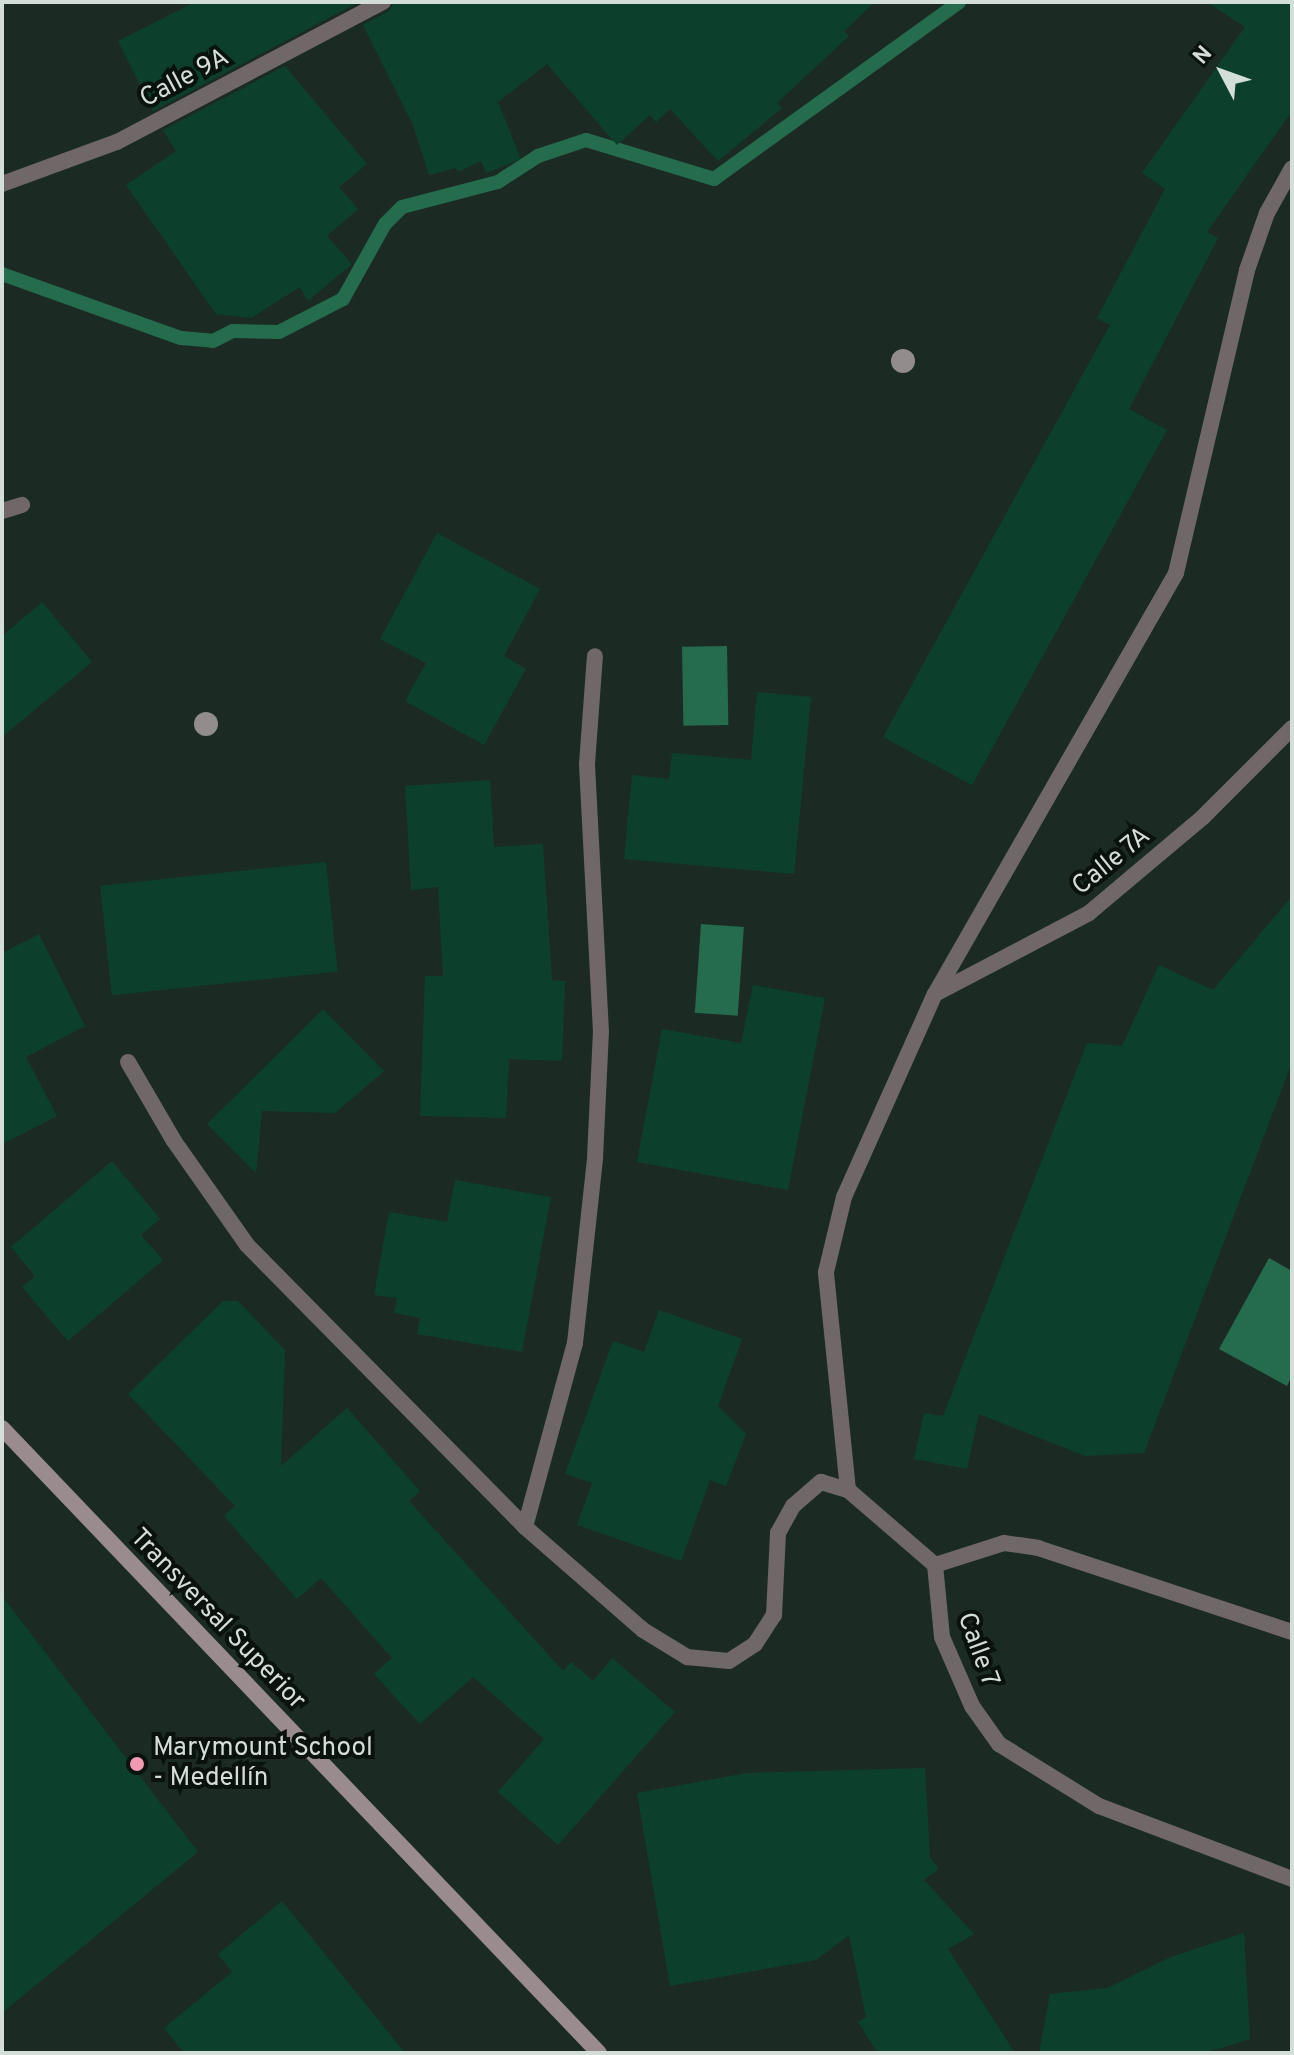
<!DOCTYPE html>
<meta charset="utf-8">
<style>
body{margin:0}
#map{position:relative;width:1294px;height:2055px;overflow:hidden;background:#1b2b23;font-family:Overpass,sans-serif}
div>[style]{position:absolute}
.water>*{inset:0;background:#256b4e;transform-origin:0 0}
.stream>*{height:14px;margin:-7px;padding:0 7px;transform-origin:7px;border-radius:7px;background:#256b4e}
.building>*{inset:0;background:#0d402c;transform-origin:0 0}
.lane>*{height:16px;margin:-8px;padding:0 8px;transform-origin:8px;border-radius:8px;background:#706769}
.street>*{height:16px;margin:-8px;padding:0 8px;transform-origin:8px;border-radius:8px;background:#706769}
.secondary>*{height:16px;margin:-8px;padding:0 8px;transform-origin:8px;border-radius:8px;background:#9a8b8e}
.trees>*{width:24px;height:24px;margin:-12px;border-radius:50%;background:#928c8c}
.dots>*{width:22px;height:22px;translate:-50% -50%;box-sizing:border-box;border:4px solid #0a120e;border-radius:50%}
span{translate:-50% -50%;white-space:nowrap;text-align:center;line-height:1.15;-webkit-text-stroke:8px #0a120e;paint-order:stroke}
.street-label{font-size:26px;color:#d3ded8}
.poi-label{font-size:26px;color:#d3ded8}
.left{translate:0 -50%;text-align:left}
.frame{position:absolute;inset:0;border:4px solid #d3ded8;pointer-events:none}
.north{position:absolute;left:1182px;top:32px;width:80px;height:80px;-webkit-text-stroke:6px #0a120e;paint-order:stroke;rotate:311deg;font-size:22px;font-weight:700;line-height:32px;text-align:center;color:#d3ded8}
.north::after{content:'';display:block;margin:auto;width:28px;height:36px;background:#d3ded8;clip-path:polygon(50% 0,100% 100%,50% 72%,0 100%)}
</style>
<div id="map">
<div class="water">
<div style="left:727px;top:646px;width:79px;height:45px;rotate:89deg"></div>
<div style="left:701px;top:924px;width:43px;height:89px;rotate:4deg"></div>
<div style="clip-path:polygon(1269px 1258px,1292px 1271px,1292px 1376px,1287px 1386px,1219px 1349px)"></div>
</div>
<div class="stream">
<div style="left:2px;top:274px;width:190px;rotate:19.7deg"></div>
<div style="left:181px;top:338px;width:32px;rotate:5deg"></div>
<div style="left:213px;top:341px;width:22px;rotate:-27deg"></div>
<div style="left:233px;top:331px;width:46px;rotate:1.2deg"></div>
<div style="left:279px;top:332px;width:72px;rotate:-27.3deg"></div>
<div style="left:343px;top:299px;width:86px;rotate:-60.8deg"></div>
<div style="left:385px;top:224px;width:24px;rotate:-45deg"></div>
<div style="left:402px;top:207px;width:99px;rotate:-14.6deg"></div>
<div style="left:498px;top:182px;width:48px;rotate:-33deg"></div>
<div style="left:538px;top:156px;width:51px;rotate:-18.4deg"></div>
<div style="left:586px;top:140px;width:134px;rotate:16.9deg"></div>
<div style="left:714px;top:179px;width:302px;rotate:-35.8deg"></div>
</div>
<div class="building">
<div style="clip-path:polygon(195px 2px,359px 2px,153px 111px,118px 41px)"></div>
<div style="clip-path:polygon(394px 2px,875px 2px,844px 31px,849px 36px,777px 103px,782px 108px,718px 161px,670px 109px,656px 122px,650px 115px,617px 145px,547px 64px,498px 102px,521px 159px,486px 173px,481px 161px,458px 172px,456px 168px,429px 175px,413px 125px,363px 25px,389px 11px)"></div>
<div style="clip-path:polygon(1207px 2px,1292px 2px,1292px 111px,1207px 232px,1218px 238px,1129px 409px,1167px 430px,972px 785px,883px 737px,1110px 325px,1097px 318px,1165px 189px,1142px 173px,1245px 27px)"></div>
<div style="clip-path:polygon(285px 66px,367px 164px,339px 187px,358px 209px,327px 236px,352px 264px,308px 301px,300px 287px,251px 318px,216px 314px,126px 185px,176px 151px,163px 130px)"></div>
<div style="clip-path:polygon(437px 533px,540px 589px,504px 656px,526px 669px,484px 745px,405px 701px,426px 663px,380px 639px)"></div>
<div style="clip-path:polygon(42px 602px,92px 662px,2px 737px,2px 636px)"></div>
<div style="clip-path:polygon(757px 692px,811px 697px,794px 874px,624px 859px,632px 775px,669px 779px,672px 753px,751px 760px)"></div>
<div style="clip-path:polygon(490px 780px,494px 847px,543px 844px,552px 980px,565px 981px,562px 1061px,509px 1059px,506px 1118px,420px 1116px,425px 976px,443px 976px,438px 887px,411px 890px,405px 786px)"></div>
<div style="left:326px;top:862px;width:110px;height:227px;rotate:84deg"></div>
<div style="clip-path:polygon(1292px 896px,1292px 1062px,1144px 1453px,1085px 1456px,979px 1414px,967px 1469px,914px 1459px,924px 1413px,943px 1416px,1087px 1043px,1122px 1046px,1159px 965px,1213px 990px)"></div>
<div style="clip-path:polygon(39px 934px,85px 1026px,26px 1057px,57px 1116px,2px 1144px,2px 953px)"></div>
<div style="clip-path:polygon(753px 985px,825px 998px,788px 1190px,637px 1162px,662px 1029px,741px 1043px)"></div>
<div style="clip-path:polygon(323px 1009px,384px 1071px,335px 1113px,262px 1111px,256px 1173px,207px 1124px)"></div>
<div style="clip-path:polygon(112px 1161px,160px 1219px,141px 1235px,163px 1260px,68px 1341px,22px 1287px,35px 1276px,11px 1247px)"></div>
<div style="clip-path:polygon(455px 1180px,551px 1197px,522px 1352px,417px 1334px,420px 1318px,394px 1313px,397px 1298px,374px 1295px,389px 1212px,447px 1222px)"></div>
<div style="clip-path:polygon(223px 1301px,238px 1301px,285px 1350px,281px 1466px,347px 1408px,420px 1491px,409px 1501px,563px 1671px,571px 1662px,593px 1681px,612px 1658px,675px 1712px,558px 1845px,498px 1792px,544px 1739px,473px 1677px,420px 1724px,374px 1674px,392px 1658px,321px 1578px,297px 1599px,224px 1516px,235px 1506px,128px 1394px)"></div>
<div style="clip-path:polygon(659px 1310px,742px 1339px,718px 1406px,746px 1434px,726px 1486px,710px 1480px,681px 1561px,577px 1525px,592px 1483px,565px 1474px,613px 1341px,644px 1352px)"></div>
<div style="clip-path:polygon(2px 1596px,198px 1852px,2px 2013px)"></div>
<div style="clip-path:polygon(925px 1768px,930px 1857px,939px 1869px,924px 1880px,974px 1934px,948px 1949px,1015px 2053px,878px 2053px,858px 2022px,866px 2017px,849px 1935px,816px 1960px,670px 1986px,637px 1793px,747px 1773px)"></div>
<div style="clip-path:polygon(282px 1901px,405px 2053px,184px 2053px,164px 2028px,232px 1972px,218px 1954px)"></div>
<div style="clip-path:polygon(1244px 1933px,1250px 2039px,1205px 2053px,1039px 2053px,1050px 1994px,1107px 1988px,1171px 1957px)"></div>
</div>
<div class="lane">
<div style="left:2px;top:511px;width:21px;rotate:-17deg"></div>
</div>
<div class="street">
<div style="left:2px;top:184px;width:122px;rotate:-20.1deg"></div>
<div style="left:117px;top:142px;width:301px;rotate:-27.8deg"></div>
<div style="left:935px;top:994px;width:174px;rotate:-27.7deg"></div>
<div style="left:1089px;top:913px;width:149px;rotate:-40.1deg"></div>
<div style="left:1203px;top:817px;width:126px;rotate:-45deg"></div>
<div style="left:128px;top:1062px;width:91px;rotate:59.8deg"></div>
<div style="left:174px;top:1141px;width:127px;rotate:54.9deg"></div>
<div style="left:247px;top:1245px;width:396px;rotate:45.4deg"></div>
<div style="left:525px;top:1527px;width:157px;rotate:41.1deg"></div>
<div style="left:643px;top:1630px;width:52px;rotate:31.5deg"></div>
<div style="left:687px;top:1657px;width:42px;rotate:5.4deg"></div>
<div style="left:729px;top:1661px;width:31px;rotate:-33deg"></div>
<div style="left:755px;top:1644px;width:35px;rotate:-57deg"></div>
<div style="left:774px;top:1615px;width:82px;rotate:-87.2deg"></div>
<div style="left:778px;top:1533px;width:31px;rotate:-61deg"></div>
<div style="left:793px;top:1506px;width:37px;rotate:-41deg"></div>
<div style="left:821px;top:1482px;width:28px;rotate:17deg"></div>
<div style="left:525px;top:1527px;width:191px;rotate:-74.8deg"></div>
<div style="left:575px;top:1343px;width:186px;rotate:-83.8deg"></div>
<div style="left:595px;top:1158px;width:126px;rotate:-87.3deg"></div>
<div style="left:601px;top:1032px;width:268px;rotate:-93deg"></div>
<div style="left:587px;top:764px;width:108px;rotate:-85.8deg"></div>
<div style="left:935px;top:1565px;width:115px;rotate:-139.2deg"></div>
<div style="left:848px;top:1490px;width:219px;rotate:-95.8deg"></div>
<div style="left:826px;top:1272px;width:77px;rotate:-76.5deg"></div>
<div style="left:844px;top:1197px;width:222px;rotate:-65.9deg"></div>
<div style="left:935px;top:994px;width:485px;rotate:-60.2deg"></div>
<div style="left:1176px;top:573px;width:311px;rotate:-76.8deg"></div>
<div style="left:1247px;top:270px;width:60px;rotate:-70.7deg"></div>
<div style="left:1267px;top:213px;width:51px;rotate:-60.9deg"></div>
<div style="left:935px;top:1565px;width:72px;rotate:84.4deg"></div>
<div style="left:942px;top:1637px;width:75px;rotate:66.5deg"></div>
<div style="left:972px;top:1706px;width:47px;rotate:54.6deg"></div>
<div style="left:999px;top:1744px;width:118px;rotate:31.8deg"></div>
<div style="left:1099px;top:1806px;width:206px;rotate:20.7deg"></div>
<div style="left:935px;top:1565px;width:72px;rotate:-17.7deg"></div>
<div style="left:1004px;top:1543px;width:34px;rotate:8deg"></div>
<div style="left:1038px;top:1548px;width:268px;rotate:18.3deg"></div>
</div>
<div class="secondary">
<div style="left:2px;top:1428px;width:864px;rotate:46.31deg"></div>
</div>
<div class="trees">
<div style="left:903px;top:361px"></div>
<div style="left:206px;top:724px"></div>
</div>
<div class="dots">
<div style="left:137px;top:1764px;background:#f19ab1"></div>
</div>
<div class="street-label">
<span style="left:185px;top:79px;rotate:-28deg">Calle 9A</span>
<span style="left:1112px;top:862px;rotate:-39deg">Calle 7A</span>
<span style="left:217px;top:1620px;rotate:46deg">Transversal Superior</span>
<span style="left:977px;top:1650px;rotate:70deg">Calle 7</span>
</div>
<div class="poi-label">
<span class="left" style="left:153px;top:1764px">Marymount School<br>- Medellín</span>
</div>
<div class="frame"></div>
<div class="north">N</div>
</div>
